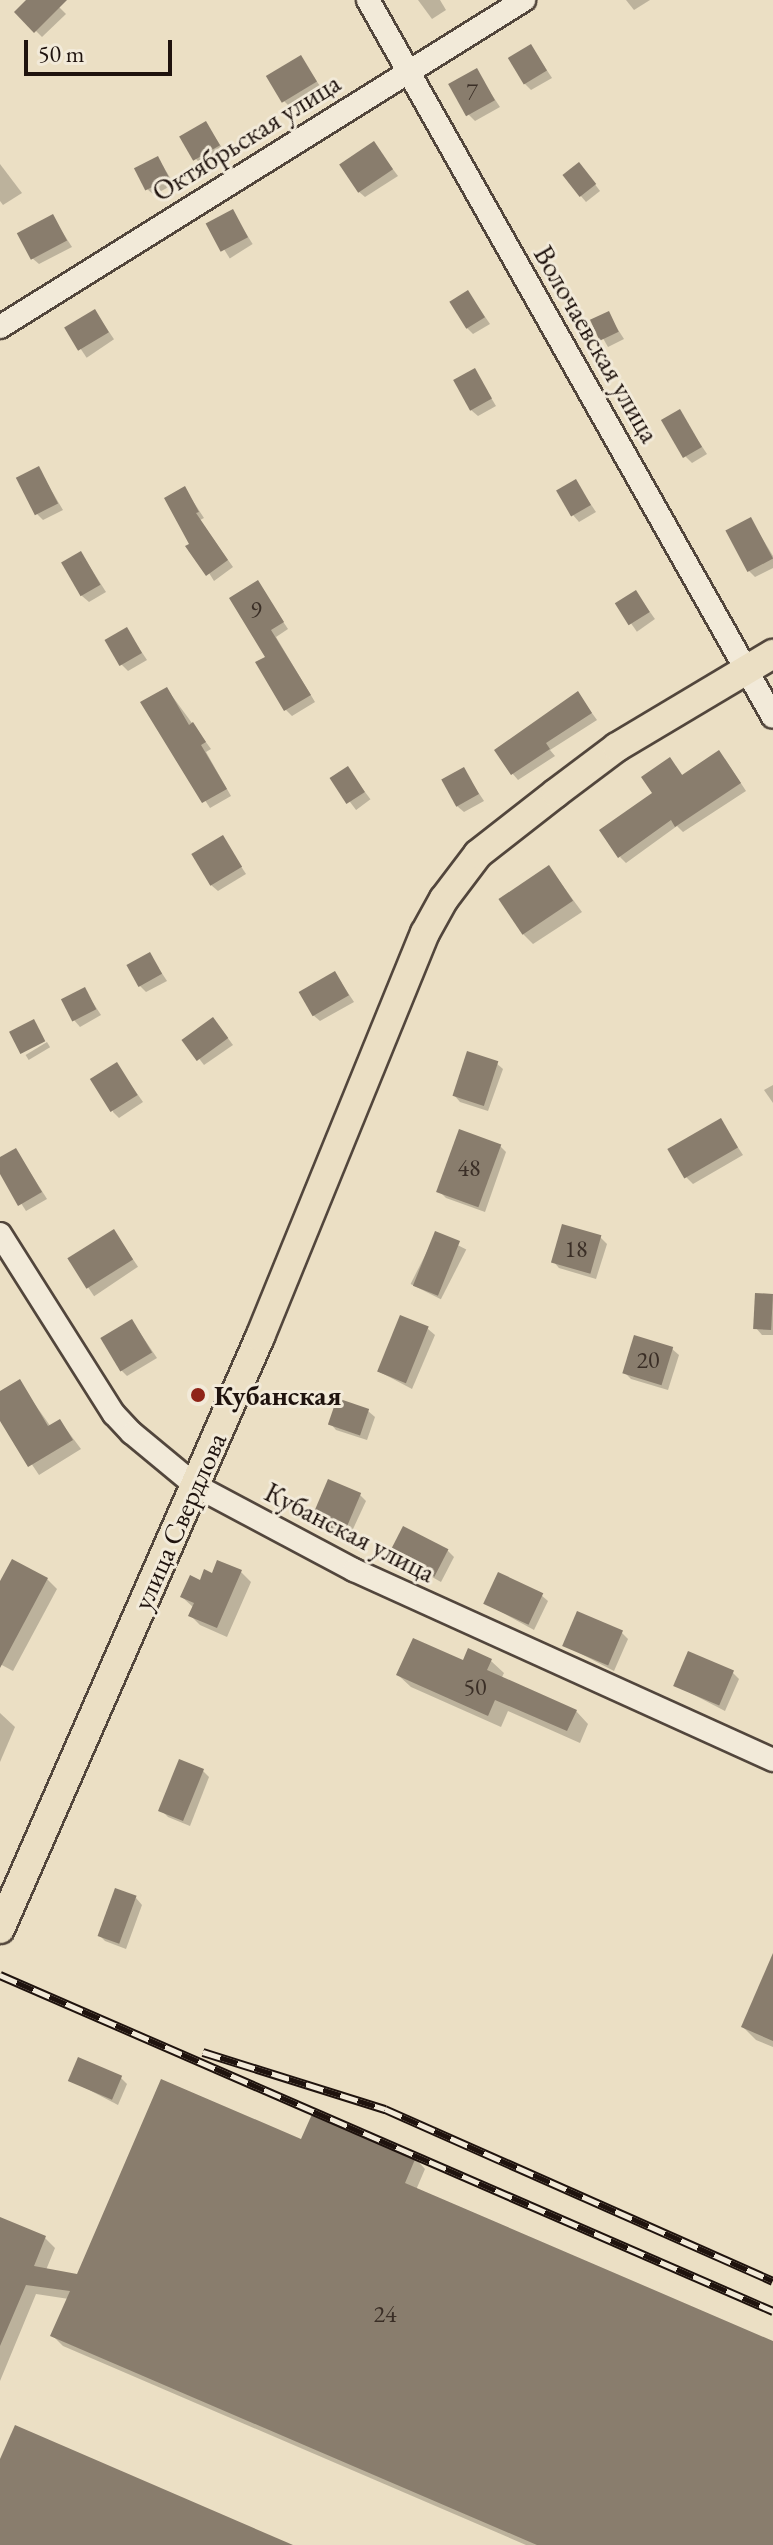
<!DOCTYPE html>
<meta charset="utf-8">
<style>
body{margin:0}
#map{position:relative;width:773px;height:2545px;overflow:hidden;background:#ebdfc4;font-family:"EB Garamond",serif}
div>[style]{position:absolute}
.shadow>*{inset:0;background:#0003;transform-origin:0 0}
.building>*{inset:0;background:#897d6d;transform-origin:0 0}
.roads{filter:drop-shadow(2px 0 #52463c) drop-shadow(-2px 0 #52463c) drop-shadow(0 2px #52463c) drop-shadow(0 -2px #52463c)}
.minor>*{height:22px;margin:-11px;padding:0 11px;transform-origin:11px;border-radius:11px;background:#f2ead9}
.major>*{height:28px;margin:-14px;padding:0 14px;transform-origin:14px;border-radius:14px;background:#ebdfc4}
.rail>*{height:9px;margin-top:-4.5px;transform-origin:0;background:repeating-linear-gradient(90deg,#f2ead9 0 18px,#1f130e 0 36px);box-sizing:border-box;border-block:2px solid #1f130e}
.dots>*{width:22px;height:22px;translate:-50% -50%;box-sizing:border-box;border:4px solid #f2ead9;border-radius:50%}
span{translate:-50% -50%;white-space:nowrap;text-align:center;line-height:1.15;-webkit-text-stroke:6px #f2ead9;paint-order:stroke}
.number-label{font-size:24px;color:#3a2e26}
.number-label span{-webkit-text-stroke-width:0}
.street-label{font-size:28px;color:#1f130e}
.poi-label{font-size:28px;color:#1f130e;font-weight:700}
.left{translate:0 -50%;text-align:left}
.scale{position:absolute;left:24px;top:40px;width:148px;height:36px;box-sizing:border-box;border:4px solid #1f130e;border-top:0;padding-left:10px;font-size:24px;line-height:28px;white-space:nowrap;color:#1f130e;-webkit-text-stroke:6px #f2ead9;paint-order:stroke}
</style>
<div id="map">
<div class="shadow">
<div style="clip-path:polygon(29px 0,52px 0,66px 14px,42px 37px,17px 12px)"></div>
<div style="clip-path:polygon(418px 0,440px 0,446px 10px,432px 19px)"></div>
<div style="clip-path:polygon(626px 0,650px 0,634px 10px)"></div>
<div style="clip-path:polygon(531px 46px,552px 78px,531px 90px,524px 83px)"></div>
<div style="clip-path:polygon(301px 58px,322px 89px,290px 107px,284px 101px)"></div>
<div style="clip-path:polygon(476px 71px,500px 107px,475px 121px,469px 115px)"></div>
<div style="clip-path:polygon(206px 124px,225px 152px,202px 165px,196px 159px)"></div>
<div style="clip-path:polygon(374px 144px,398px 176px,365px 197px,358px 191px)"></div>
<div style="clip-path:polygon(158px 158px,174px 184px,154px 195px,147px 189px)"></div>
<div style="clip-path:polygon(0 164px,22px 193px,3px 205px,0 201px)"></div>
<div style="clip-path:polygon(585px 171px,600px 191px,586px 202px,580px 195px)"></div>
<div style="left:232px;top:211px;width:39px;height:27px;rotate:58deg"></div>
<div style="clip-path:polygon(52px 216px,72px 247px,39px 264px,32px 258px)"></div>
<div style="clip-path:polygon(468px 292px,490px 324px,473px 334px,467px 328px)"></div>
<div style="left:95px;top:311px;width:34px;height:33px;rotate:56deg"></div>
<div style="clip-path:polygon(608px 314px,624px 339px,608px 347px,593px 321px)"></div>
<div style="clip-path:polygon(475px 371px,496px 406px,478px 416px,471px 410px)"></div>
<div style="clip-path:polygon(679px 412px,707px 454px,692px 463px,686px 457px)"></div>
<div style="clip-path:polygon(38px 468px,63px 510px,43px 520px,37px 514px)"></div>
<div style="clip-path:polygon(575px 481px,596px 512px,579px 522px,573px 515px)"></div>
<div style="clip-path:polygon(185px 489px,204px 518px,200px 520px,233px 567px,214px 581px,191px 544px)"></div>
<div style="clip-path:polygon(751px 520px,773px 556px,773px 568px,755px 577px,749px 571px)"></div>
<div style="clip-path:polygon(81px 553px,106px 592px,89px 602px,82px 596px)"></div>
<div style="clip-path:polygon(257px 582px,288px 629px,276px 637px,315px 702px,292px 716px,286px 710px,268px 657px)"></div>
<div style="left:636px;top:592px;width:33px;height:22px;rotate:55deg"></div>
<div style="clip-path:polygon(127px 630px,147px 660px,128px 671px,121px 664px)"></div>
<div style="clip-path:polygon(167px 689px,211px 749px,206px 752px,231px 796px,210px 808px,143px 703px)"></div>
<div style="clip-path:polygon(578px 694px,597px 720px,550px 750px,555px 756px,518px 780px,512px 773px)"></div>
<div style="clip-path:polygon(725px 759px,746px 791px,683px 832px,677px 826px,626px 863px,620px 857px,655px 793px,676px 766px,683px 776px)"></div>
<div style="left:347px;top:768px;width:39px;height:18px;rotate:53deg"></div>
<div style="clip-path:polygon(463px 769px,484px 801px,464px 812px,457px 806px)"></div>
<div style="clip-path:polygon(222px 837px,246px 874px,218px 891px,211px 885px)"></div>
<div style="clip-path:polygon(549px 867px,582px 912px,533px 944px,523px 934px)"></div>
<div style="clip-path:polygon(150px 955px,167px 981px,146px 992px,140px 986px)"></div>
<div style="clip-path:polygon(335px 973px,354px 1002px,320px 1021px,313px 1015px)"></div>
<div style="clip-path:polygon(84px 989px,101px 1015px,80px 1027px,74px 1020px)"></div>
<div style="clip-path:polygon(219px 1026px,233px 1045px,204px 1065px,184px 1039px)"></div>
<div style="left:47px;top:1042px;width:6px;height:25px;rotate:59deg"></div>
<div style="clip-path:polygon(496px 1063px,503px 1069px,488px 1111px,460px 1102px,454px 1095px)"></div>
<div style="clip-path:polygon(117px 1065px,143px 1102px,119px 1118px,113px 1112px)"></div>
<div style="clip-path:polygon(773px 1085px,773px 1103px,764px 1090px)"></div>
<div style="clip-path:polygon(720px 1120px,743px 1155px,693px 1184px,686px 1177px)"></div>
<div style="clip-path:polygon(500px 1146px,506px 1152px,485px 1212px,446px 1198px,439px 1191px)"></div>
<div style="clip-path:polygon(16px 1150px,47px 1199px,26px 1211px,0 1170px,0 1159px)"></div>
<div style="left:114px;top:1231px;width:43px;height:53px;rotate:56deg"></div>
<div style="left:436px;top:1234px;width:34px;height:56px;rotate:27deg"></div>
<div style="clip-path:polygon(600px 1237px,607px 1244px,596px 1279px,559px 1268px,553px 1261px)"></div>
<div style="clip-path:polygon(773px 1296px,773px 1335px,762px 1335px,756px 1328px)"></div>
<div style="clip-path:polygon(132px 1321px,157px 1358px,127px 1376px,121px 1370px)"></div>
<div style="clip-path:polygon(428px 1329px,435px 1335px,412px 1389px,378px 1371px)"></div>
<div style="clip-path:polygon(672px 1349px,679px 1355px,668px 1390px,631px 1379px,625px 1373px)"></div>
<div style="clip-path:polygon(19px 1382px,51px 1427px,60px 1421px,81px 1449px,39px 1475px,0 1417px,0 1394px)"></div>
<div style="clip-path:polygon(368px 1411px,375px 1417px,367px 1440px,336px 1430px,330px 1423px)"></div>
<div style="clip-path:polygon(360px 1495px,366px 1501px,347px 1542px,311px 1522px)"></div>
<div style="clip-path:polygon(447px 1550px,454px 1557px,441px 1582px,391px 1554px)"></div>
<div style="clip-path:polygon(241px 1572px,251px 1582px,227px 1637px,200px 1625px,190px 1615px,194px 1608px,182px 1597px,213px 1575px)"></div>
<div style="clip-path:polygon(47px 1579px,57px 1589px,13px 1671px,0 1664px,0 1585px)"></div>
<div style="clip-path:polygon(541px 1595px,548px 1601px,534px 1630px,485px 1603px)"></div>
<div style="clip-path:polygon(622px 1633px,628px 1639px,614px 1671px,564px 1645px)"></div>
<div style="clip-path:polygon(491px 1661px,504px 1673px,501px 1679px,576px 1711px,588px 1724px,580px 1743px,508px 1711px,501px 1727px,411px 1687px,398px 1675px)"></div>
<div style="clip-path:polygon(733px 1673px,739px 1679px,725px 1711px,675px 1685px)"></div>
<div style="clip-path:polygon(0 1713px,15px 1727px,0 1762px)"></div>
<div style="clip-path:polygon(202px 1770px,209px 1777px,190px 1826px,168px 1817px,162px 1811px)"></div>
<div style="clip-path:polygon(136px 1898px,142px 1905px,126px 1949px,105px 1941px,99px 1935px)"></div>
<div style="clip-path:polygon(773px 1979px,773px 2047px,756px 2040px,743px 2027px)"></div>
<div style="clip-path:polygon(121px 2078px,127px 2084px,118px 2105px,70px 2080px)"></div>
<div style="clip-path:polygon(302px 2142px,415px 2158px,425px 2169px,416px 2190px,773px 2343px,773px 2545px,526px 2545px,63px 2346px,53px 2336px,69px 2299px,36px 2294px,0 2381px,0 2219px,45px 2238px,55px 2248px,46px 2270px,78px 2276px)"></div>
</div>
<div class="building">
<div style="clip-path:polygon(26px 0,67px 0,34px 33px,14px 12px)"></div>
<div style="left:531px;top:44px;width:31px;height:27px;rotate:59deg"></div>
<div style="left:301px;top:55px;width:31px;height:41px;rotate:59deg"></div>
<div style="left:477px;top:68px;width:37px;height:33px;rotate:61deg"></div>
<div style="left:206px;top:121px;width:28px;height:31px;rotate:60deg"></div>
<div style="left:374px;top:141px;width:34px;height:42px;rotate:56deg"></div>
<div style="left:158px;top:156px;width:25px;height:27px;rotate:63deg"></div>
<div style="left:579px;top:162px;width:28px;height:21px;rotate:52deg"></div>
<div style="left:233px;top:209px;width:32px;height:31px;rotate:62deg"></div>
<div style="left:53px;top:214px;width:30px;height:41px;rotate:62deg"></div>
<div style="left:468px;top:290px;width:32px;height:22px;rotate:58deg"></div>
<div style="left:95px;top:309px;width:27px;height:36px;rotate:59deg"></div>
<div style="left:609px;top:311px;width:23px;height:21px;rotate:65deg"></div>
<div style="left:475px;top:368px;width:35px;height:25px;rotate:61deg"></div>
<div style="left:680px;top:409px;width:44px;height:22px;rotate:60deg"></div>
<div style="left:39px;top:466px;width:42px;height:26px;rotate:63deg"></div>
<div style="left:576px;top:479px;width:30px;height:23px;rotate:60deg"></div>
<div style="clip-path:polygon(185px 486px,199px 512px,196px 513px,228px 560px,206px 576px,185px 546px,189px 544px,164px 498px)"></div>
<div style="left:751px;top:517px;width:47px;height:29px;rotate:62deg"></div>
<div style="left:81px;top:551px;width:39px;height:23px;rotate:60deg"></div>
<div style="clip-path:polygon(258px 580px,284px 622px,271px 630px,311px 695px,284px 711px,255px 662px,265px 657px,229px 598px)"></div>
<div style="left:636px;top:590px;width:26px;height:25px;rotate:58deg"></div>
<div style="left:127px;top:627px;width:30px;height:26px;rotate:60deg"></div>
<div style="clip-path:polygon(167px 687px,189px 725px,193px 722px,206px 742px,201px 745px,227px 789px,202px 803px,140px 702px)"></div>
<div style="clip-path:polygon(578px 691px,592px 713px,546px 743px,550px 749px,511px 775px,494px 750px)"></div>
<div style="clip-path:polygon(719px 750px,741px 783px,675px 827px,671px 820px,618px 858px,599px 830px,652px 793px,641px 777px,670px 757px,682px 775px)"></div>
<div style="left:348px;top:766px;width:31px;height:22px;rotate:57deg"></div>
<div style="left:464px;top:767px;width:31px;height:26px;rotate:61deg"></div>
<div style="left:223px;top:835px;width:37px;height:37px;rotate:59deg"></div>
<div style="left:549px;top:865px;width:43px;height:61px;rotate:56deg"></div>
<div style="left:150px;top:952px;width:25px;height:27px;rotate:61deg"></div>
<div style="left:335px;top:971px;width:28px;height:42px;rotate:60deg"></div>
<div style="left:85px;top:987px;width:25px;height:27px;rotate:63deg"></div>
<div style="left:213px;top:1017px;width:26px;height:39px;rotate:54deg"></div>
<div style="left:34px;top:1019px;width:25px;height:28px;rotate:63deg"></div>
<div style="left:467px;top:1051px;width:33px;height:47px;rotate:18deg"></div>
<div style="left:117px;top:1062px;width:39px;height:32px;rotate:58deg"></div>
<div style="left:721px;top:1118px;width:34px;height:62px;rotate:60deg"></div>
<div style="left:459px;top:1129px;width:45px;height:67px;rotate:20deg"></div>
<div style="clip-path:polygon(16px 1148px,42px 1192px,18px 1206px,0 1174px,0 1157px)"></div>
<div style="left:562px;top:1224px;width:41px;height:40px;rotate:16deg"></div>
<div style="left:114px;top:1229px;width:36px;height:55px;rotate:58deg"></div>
<div style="left:435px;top:1231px;width:27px;height:59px;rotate:22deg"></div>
<div style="left:755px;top:1293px;width:18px;height:36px;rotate:3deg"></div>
<div style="left:400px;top:1315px;width:31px;height:61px;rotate:22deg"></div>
<div style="left:132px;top:1319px;width:39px;height:37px;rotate:59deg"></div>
<div style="left:634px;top:1335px;width:41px;height:40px;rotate:17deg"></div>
<div style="clip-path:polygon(20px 1379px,48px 1426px,60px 1419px,73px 1440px,28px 1467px,0 1421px,0 1391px)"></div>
<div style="left:337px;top:1398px;width:34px;height:28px;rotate:19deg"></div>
<div style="left:328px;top:1479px;width:36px;height:48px;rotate:23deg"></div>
<div style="left:403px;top:1526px;width:51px;height:31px;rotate:27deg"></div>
<div style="clip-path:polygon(12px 1559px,48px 1578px,0 1668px,0 1581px)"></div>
<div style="clip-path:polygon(217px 1560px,242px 1570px,217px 1628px,188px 1616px,194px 1603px,180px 1597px,190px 1575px,200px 1580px,204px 1569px,212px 1573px)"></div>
<div style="left:498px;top:1572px;width:50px;height:35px;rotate:25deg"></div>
<div style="left:577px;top:1611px;width:50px;height:38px;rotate:23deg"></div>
<div style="clip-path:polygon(413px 1638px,463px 1660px,468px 1648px,492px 1659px,487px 1670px,577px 1710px,567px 1731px,495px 1700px,488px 1716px,396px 1675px)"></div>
<div style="left:688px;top:1651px;width:50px;height:38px;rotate:23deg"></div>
<div style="left:179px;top:1759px;width:27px;height:56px;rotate:22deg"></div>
<div style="left:115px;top:1888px;width:23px;height:51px;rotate:20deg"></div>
<div style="clip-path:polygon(773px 1953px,773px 2041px,741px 2027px)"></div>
<div style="left:78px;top:2057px;width:48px;height:26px;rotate:23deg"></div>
<div style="clip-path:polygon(161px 2079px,301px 2139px,313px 2112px,416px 2157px,405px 2183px,773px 2341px,773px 2545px,537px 2545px,50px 2336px,70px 2291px,26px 2285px,0 2346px,0 2217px,46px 2236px,34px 2266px,77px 2274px)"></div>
<div style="clip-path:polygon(15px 2425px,293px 2545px,0 2545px,0 2459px)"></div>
</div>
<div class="roads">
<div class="minor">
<div style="left:368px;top:0;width:823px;rotate:60.54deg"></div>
<div style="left:0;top:327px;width:618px;rotate:-31.97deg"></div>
<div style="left:0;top:1234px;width:213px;rotate:57.7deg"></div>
<div style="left:114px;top:1414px;width:26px;rotate:47deg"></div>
<div style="left:132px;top:1433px;width:83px;rotate:39.6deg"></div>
<div style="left:196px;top:1486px;width:179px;rotate:28deg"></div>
<div style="left:354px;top:1570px;width:460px;rotate:24.4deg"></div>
</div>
<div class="major">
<div style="left:0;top:1929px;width:647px;rotate:-66.29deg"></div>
<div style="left:260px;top:1337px;width:436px;rotate:-67.8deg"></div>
<div style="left:425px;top:933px;width:39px;rotate:-61deg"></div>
<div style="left:444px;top:899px;width:56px;rotate:-52.9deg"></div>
<div style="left:478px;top:854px;width:99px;rotate:-38deg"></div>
<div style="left:556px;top:793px;width:76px;rotate:-37deg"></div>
<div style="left:617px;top:747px;width:182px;rotate:-30.8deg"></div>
</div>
</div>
<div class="rail">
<div style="left:0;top:1975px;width:843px;rotate:23.49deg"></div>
<div style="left:203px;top:2052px;width:191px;rotate:17.4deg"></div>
<div style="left:385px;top:2109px;width:424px;rotate:23.9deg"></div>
</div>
<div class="dots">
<div style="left:198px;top:1395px;background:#8f2418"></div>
</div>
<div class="number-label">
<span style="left:472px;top:92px">7</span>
<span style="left:256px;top:610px">9</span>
<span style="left:469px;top:1168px">48</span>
<span style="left:576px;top:1249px">18</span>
<span style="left:648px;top:1360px">20</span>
<span style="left:475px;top:1687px">50</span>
<span style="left:385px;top:2314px">24</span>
</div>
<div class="street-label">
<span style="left:246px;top:137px;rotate:-32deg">Октябрьская улица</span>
<span style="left:597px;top:344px;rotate:60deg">Волочаевская улица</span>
<span style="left:179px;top:1521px;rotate:-66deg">улица Свердлова</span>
<span style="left:350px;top:1532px;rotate:27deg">Кубанская улица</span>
</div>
<div class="poi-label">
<span class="left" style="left:214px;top:1395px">Кубанская</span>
</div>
<div class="scale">50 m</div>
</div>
